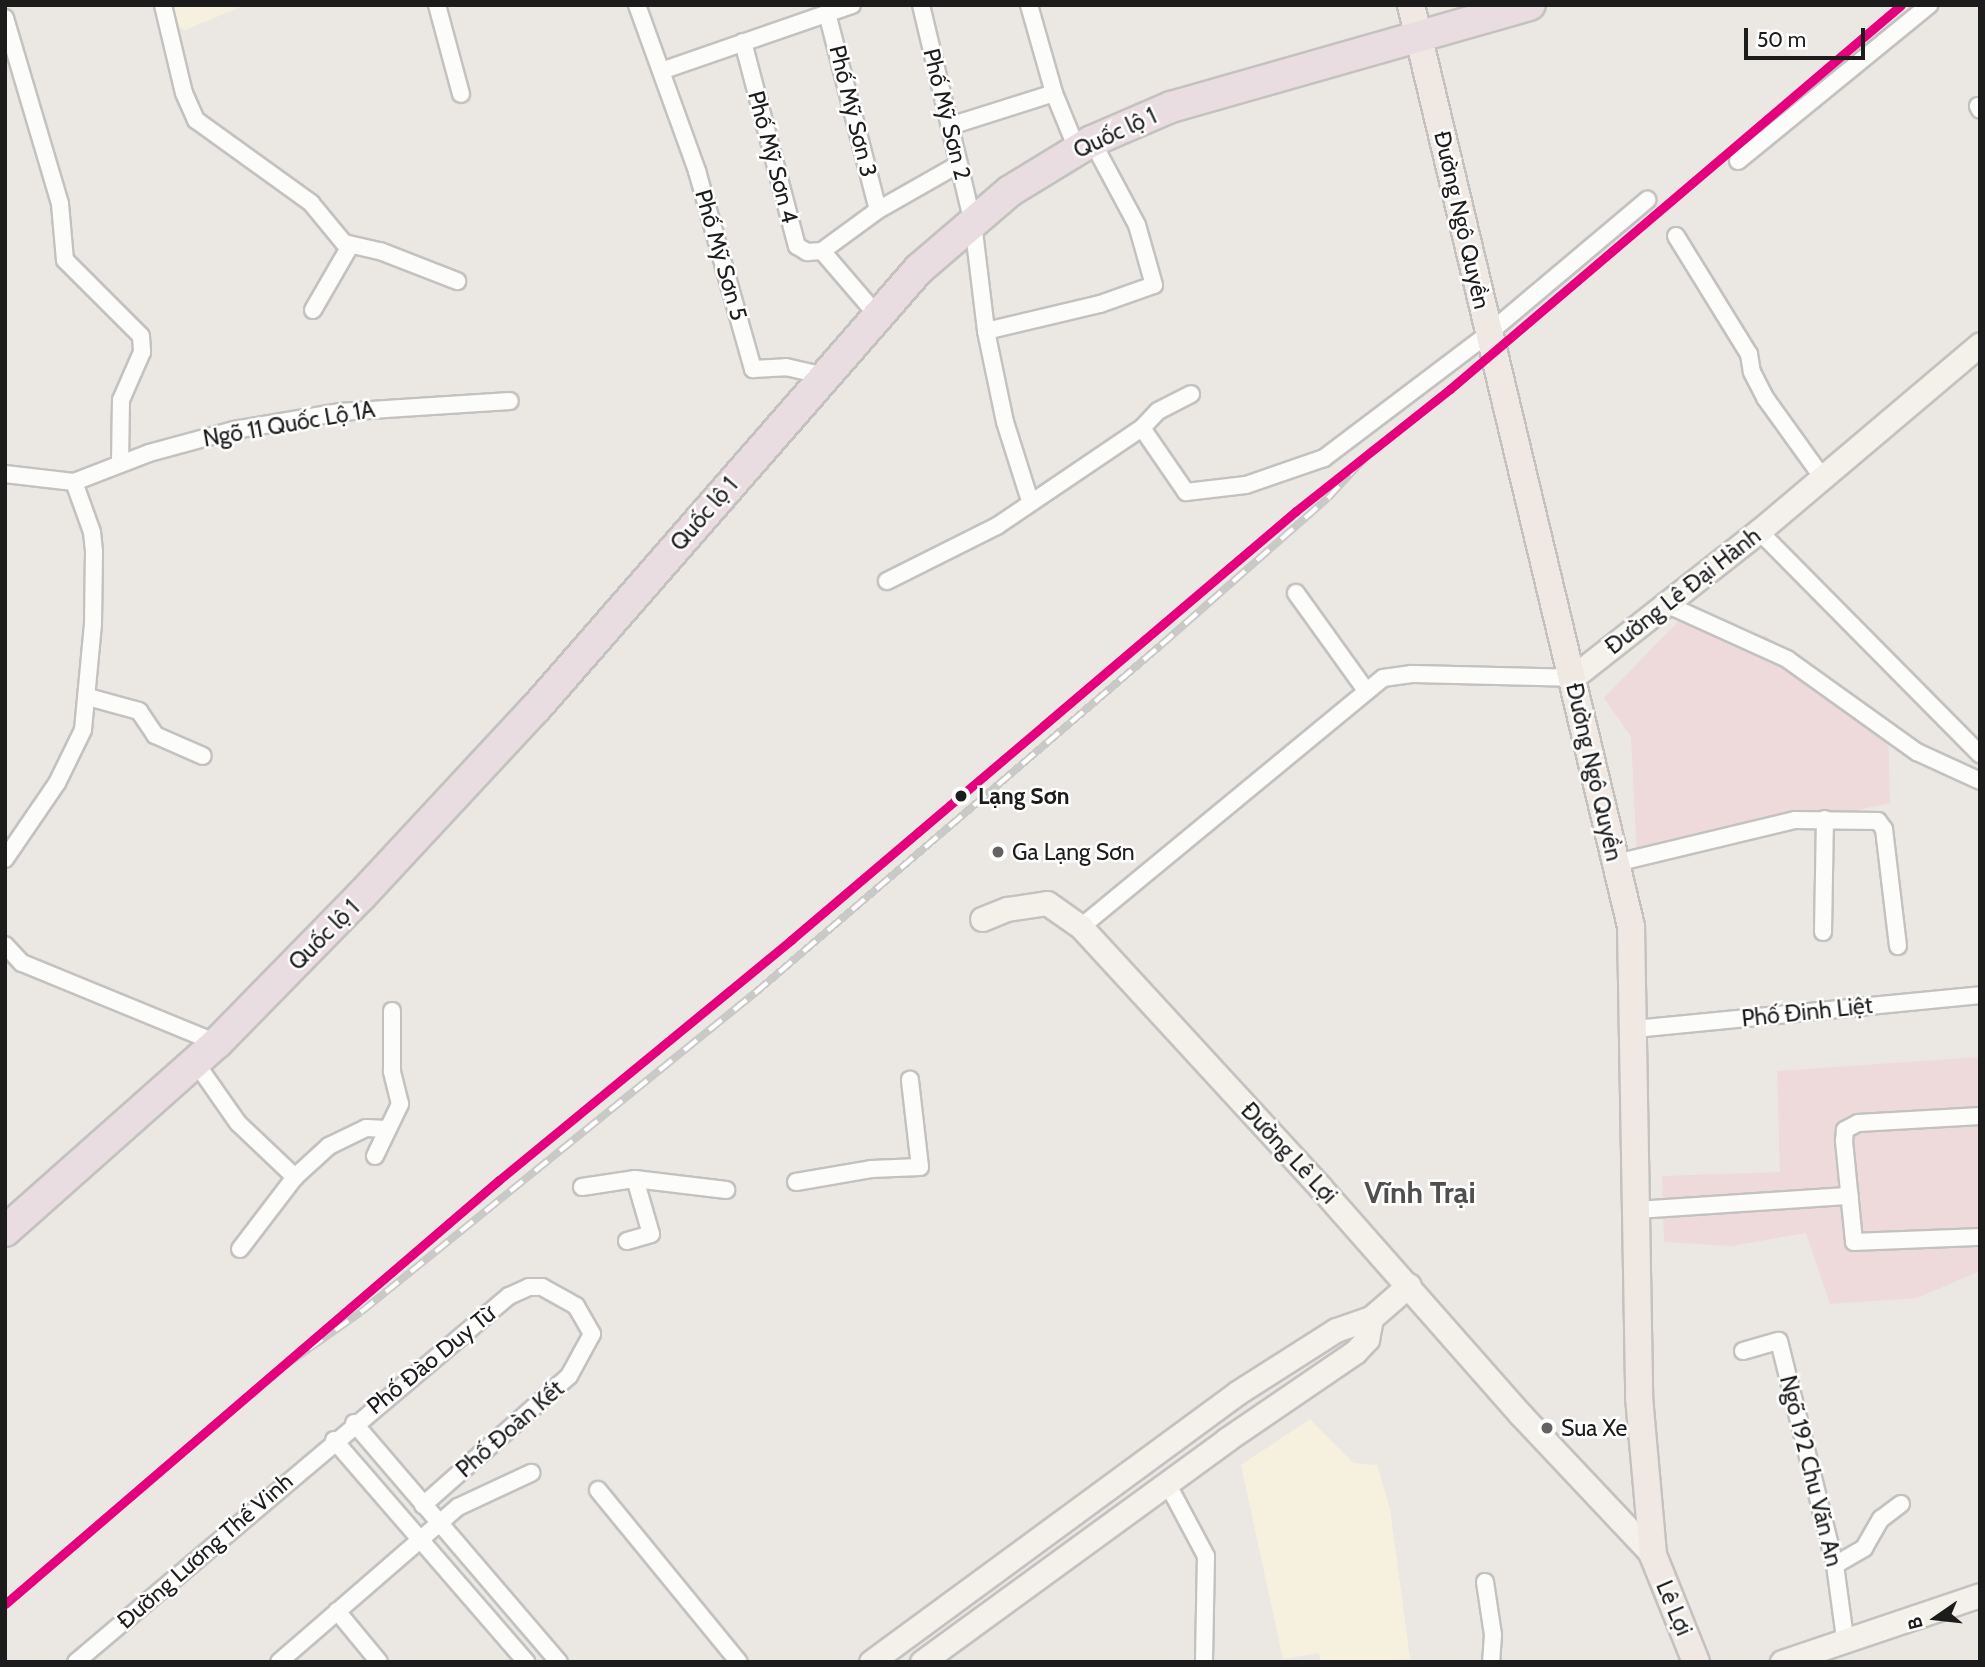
<!DOCTYPE html>
<meta charset="utf-8">
<style>
body{margin:0}
#map{position:relative;width:1985px;height:1667px;overflow:hidden;background:#ebe8e4;font-family:Cabin,sans-serif}
div>[style]{position:absolute}
.commercial>*{inset:0;background:#eedada}
.education>*{inset:0;background:#f6f1de}
.roads{filter:drop-shadow(2px 0 #c3c2c0) drop-shadow(-2px 0 #c3c2c0) drop-shadow(0 2px #c3c2c0) drop-shadow(0 -2px #c3c2c0)}
.street>*{height:16px;margin:-8px;padding:0 8px;transform-origin:8px;border-radius:8px;background:#fcfcfb}
.secondary>*{height:23px;margin:-11.5px;padding:0 11.5px;transform-origin:11.5px;border-radius:11.5px;background:#f3f1e9}
.primary>*{height:26px;margin:-13px;padding:0 13px;transform-origin:13px;border-radius:13px;background:#f0e9e3}
.highway>*{height:30px;margin:-15px;padding:0 15px;transform-origin:15px;border-radius:15px;background:#eadde1}
.rail>*{height:8px;margin-top:-4px;transform-origin:0;background:repeating-linear-gradient(90deg,#fff 0 16px,#c9c9c8 0 32px);box-sizing:border-box;border-block:2px solid #c9c9c8}
.rail-1>*{height:9px;margin:-4.5px;padding:0 4.5px;transform-origin:4.5px;border-radius:4.5px;background:#e5007d}
.dots>*{width:19px;height:19px;translate:-50% -50%;box-sizing:border-box;border:4px solid #fff;border-radius:50%}
span{translate:-50% -50%;white-space:nowrap;text-align:center;line-height:1.15;-webkit-text-stroke:5px #fff;paint-order:stroke}
.street-label{font-size:23px;color:#1c1c1c}
.stop-label{font-size:23px;color:#1c1c1c;font-weight:700}
.left{translate:0 -50%;text-align:left}
.poi-label{font-size:23px;color:#1c1c1c}
.district-label{font-size:30px;color:#4f4f4f;font-weight:700}
.frame{position:absolute;inset:0;border:7px solid #1c1c1c;pointer-events:none}
.north{position:absolute;left:1901px;top:1583px;width:70px;height:70px;-webkit-text-stroke:5px #fff;paint-order:stroke;rotate:256deg;font-size:19px;font-weight:700;line-height:28px;text-align:center;color:#1c1c1c}
.north::after{content:'';display:block;margin:auto;width:24px;height:32px;background:#1c1c1c;clip-path:polygon(50% 0,100% 100%,50% 72%,0 100%)}
.scale{position:absolute;left:1744px;top:28px;width:121px;height:32px;box-sizing:border-box;border:4px solid #1c1c1c;border-top:0;padding-left:9px;font-size:21px;line-height:24px;white-space:nowrap;color:#1c1c1c;-webkit-text-stroke:5px #fff;paint-order:stroke}
</style>
<div id="map">
<div class="commercial">
<div style="clip-path:polygon(1690px 609px,1754px 641px,1765px 635px,1888px 727px,1890px 803px,1637px 858px,1631px 737px,1604px 698px)"></div>
<div style="clip-path:polygon(1980px 1057px,1980px 1271px,1917px 1298px,1830px 1304px,1806px 1233px,1731px 1246px,1664px 1242px,1662px 1176px,1780px 1172px,1777px 1071px)"></div>
</div>
<div class="education">
<div style="clip-path:polygon(170px 5px,245px 5px,185px 30px,175px 25px)"></div>
<div style="clip-path:polygon(1310px 1419px,1353px 1463px,1377px 1465px,1390px 1509px,1410px 1659px,1321px 1662px,1319px 1653px,1283px 1659px,1241px 1465px)"></div>
</div>
<div class="roads">
<div class="street">
<div style="left:163px;top:5px;width:90px;rotate:76.6deg"></div>
<div style="left:184px;top:93px;width:30px;rotate:66deg"></div>
<div style="left:196px;top:120px;width:142px;rotate:35.8deg"></div>
<div style="left:311px;top:203px;width:52px;rotate:50.5deg"></div>
<div style="left:344px;top:243px;width:37px;rotate:13deg"></div>
<div style="left:380px;top:251px;width:83px;rotate:21.3deg"></div>
<div style="left:437px;top:5px;width:92px;rotate:74.9deg"></div>
<div style="left:637px;top:5px;width:177px;rotate:70.1deg"></div>
<div style="left:697px;top:171px;width:206px;rotate:74.2deg"></div>
<div style="left:753px;top:369px;width:33px;rotate:-3deg"></div>
<div style="left:786px;top:367px;width:40px;rotate:13deg"></div>
<div style="left:921px;top:5px;width:224px;rotate:76.6deg"></div>
<div style="left:973px;top:223px;width:109px;rotate:83.1deg"></div>
<div style="left:986px;top:331px;width:93px;rotate:78.2deg"></div>
<div style="left:1005px;top:422px;width:83px;rotate:72.4deg"></div>
<div style="left:1029px;top:5px;width:91px;rotate:74.1deg"></div>
<div style="left:1054px;top:93px;width:61px;rotate:67.7deg"></div>
<div style="left:827px;top:13px;width:203px;rotate:75.5deg"></div>
<div style="left:5px;top:18px;width:194px;rotate:73.5deg"></div>
<div style="left:60px;top:204px;width:56px;rotate:84.9deg"></div>
<div style="left:65px;top:260px;width:107px;rotate:45deg"></div>
<div style="left:141px;top:336px;width:16px;rotate:86deg"></div>
<div style="left:142px;top:352px;width:52px;rotate:113.6deg"></div>
<div style="left:121px;top:400px;width:64px;rotate:90.9deg"></div>
<div style="left:743px;top:42px;width:211px;rotate:75.2deg"></div>
<div style="left:797px;top:246px;width:12px;rotate:31deg"></div>
<div style="left:807px;top:252px;width:15px;rotate:-4deg"></div>
<div style="left:664px;top:70px;width:199px;rotate:-19.1deg"></div>
<div style="left:1978px;top:106px;width:4px;rotate:63deg"></div>
<div style="left:950px;top:126px;width:109px;rotate:-17.6deg"></div>
<div style="left:1738px;top:161px;width:247px;rotate:-39.2deg"></div>
<div style="left:1676px;top:236px;width:139px;rotate:58.3deg"></div>
<div style="left:1749px;top:354px;width:18px;rotate:81deg"></div>
<div style="left:1752px;top:372px;width:30px;rotate:63deg"></div>
<div style="left:1766px;top:399px;width:96px;rotate:54.3deg"></div>
<div style="left:822px;top:251px;width:69px;rotate:-36.2deg"></div>
<div style="left:878px;top:210px;width:93px;rotate:-29.6deg"></div>
<div style="left:822px;top:251px;width:84px;rotate:49.3deg"></div>
<div style="left:313px;top:310px;width:74px;rotate:-60deg"></div>
<div style="left:986px;top:331px;width:117px;rotate:-13.3deg"></div>
<div style="left:1100px;top:304px;width:57px;rotate:-19.4deg"></div>
<div style="left:1154px;top:285px;width:62px;rotate:-105.8deg"></div>
<div style="left:1137px;top:225px;width:95px;rotate:-118.2deg"></div>
<div style="left:1142px;top:428px;width:78px;rotate:55.5deg"></div>
<div style="left:1186px;top:492px;width:60px;rotate:-6.7deg"></div>
<div style="left:1246px;top:485px;width:83px;rotate:-19.1deg"></div>
<div style="left:1324px;top:458px;width:207px;rotate:-37.1deg"></div>
<div style="left:1489px;top:333px;width:207px;rotate:-40.1deg"></div>
<div style="left:5px;top:474px;width:69px;rotate:6.6deg"></div>
<div style="left:74px;top:482px;width:53px;rotate:70.2deg"></div>
<div style="left:92px;top:532px;width:20px;rotate:84deg"></div>
<div style="left:94px;top:552px;width:72px;rotate:90.8deg"></div>
<div style="left:93px;top:624px;width:106px;rotate:95.4deg"></div>
<div style="left:83px;top:730px;width:59px;rotate:116.1deg"></div>
<div style="left:57px;top:783px;width:92px;rotate:124.4deg"></div>
<div style="left:74px;top:482px;width:80px;rotate:-21.1deg"></div>
<div style="left:149px;top:453px;width:88px;rotate:-15.1deg"></div>
<div style="left:234px;top:430px;width:108px;rotate:-9.6deg"></div>
<div style="left:340px;top:412px;width:170px;rotate:-3.7deg"></div>
<div style="left:1759px;top:531px;width:314px;rotate:45.3deg"></div>
<div style="left:887px;top:581px;width:123px;rotate:-26.6deg"></div>
<div style="left:997px;top:526px;width:175px;rotate:-34.1deg"></div>
<div style="left:1142px;top:428px;width:23px;rotate:-47deg"></div>
<div style="left:1158px;top:411px;width:37px;rotate:-27deg"></div>
<div style="left:1296px;top:593px;width:118px;rotate:54.3deg"></div>
<div style="left:1666px;top:604px;width:133px;rotate:24.4deg"></div>
<div style="left:1787px;top:659px;width:160px;rotate:35.6deg"></div>
<div style="left:1917px;top:752px;width:69px;rotate:24.7deg"></div>
<div style="left:88px;top:697px;width:53px;rotate:15.4deg"></div>
<div style="left:139px;top:711px;width:29px;rotate:56deg"></div>
<div style="left:155px;top:735px;width:52px;rotate:23.6deg"></div>
<div style="left:1616px;top:863px;width:184px;rotate:-13.5deg"></div>
<div style="left:1795px;top:820px;width:83px;rotate:0.7deg"></div>
<div style="left:1878px;top:821px;width:10px;rotate:53deg"></div>
<div style="left:1884px;top:829px;width:118px;rotate:83.2deg"></div>
<div style="left:1081px;top:927px;width:391px;rotate:-39.5deg"></div>
<div style="left:1383px;top:678px;width:29px;rotate:-8deg"></div>
<div style="left:1412px;top:674px;width:160px;rotate:1.4deg"></div>
<div style="left:1823px;top:932px;width:113px;rotate:-89deg"></div>
<div style="left:5px;top:945px;width:25px;rotate:47deg"></div>
<div style="left:22px;top:963px;width:211px;rotate:22.3deg"></div>
<div style="left:1635px;top:1029px;width:347px;rotate:-5.6deg"></div>
<div style="left:196px;top:1063px;width:73px;rotate:55deg"></div>
<div style="left:238px;top:1123px;width:79px;rotate:43.5deg"></div>
<div style="left:1980px;top:1116px;width:122px;rotate:176.7deg"></div>
<div style="left:1858px;top:1123px;width:15px;rotate:152deg"></div>
<div style="left:1845px;top:1130px;width:11px;rotate:95deg"></div>
<div style="left:1844px;top:1141px;width:101px;rotate:84.3deg"></div>
<div style="left:1854px;top:1242px;width:126px;rotate:-2.3deg"></div>
<div style="left:375px;top:1156px;width:58px;rotate:-64.3deg"></div>
<div style="left:400px;top:1104px;width:34px;rotate:-104deg"></div>
<div style="left:392px;top:1071px;width:60px;rotate:-90deg"></div>
<div style="left:796px;top:1182px;width:76px;rotate:-9.8deg"></div>
<div style="left:871px;top:1169px;width:49px;rotate:-2.3deg"></div>
<div style="left:920px;top:1167px;width:88px;rotate:-96.6deg"></div>
<div style="left:582px;top:1187px;width:54px;rotate:-8.6deg"></div>
<div style="left:635px;top:1179px;width:92px;rotate:6.9deg"></div>
<div style="left:1637px;top:1210px;width:213px;rotate:-3.8deg"></div>
<div style="left:627px;top:1241px;width:25px;rotate:-16deg"></div>
<div style="left:651px;top:1234px;width:57px;rotate:-106.2deg"></div>
<div style="left:240px;top:1249px;width:91px;rotate:-52.6deg"></div>
<div style="left:295px;top:1177px;width:46px;rotate:-42.4deg"></div>
<div style="left:329px;top:1146px;width:41px;rotate:-25.9deg"></div>
<div style="left:366px;top:1128px;width:20px;rotate:3deg"></div>
<div style="left:1743px;top:1351px;width:37px;rotate:-16deg"></div>
<div style="left:1779px;top:1341px;width:231px;rotate:76deg"></div>
<div style="left:1835px;top:1565px;width:74px;rotate:82.2deg"></div>
<div style="left:354px;top:1423px;width:315px;rotate:49.4deg"></div>
<div style="left:334px;top:1440px;width:294px;rotate:49.1deg"></div>
<div style="left:1167px;top:1483px;width:83px;rotate:61.9deg"></div>
<div style="left:1206px;top:1556px;width:106px;rotate:91.1deg"></div>
<div style="left:598px;top:1490px;width:222px;rotate:50.7deg"></div>
<div style="left:1835px;top:1565px;width:34px;rotate:-30deg"></div>
<div style="left:1864px;top:1548px;width:34px;rotate:-60deg"></div>
<div style="left:1881px;top:1519px;width:25px;rotate:-37deg"></div>
<div style="left:1485px;top:1582px;width:54px;rotate:81.4deg"></div>
<div style="left:1493px;top:1635px;width:27px;rotate:94deg"></div>
<div style="left:337px;top:1611px;width:66px;rotate:50.5deg"></div>
<div style="left:76px;top:1662px;width:567px;rotate:-40.21deg"></div>
<div style="left:509px;top:1296px;width:22px;rotate:-24deg"></div>
<div style="left:529px;top:1287px;width:13px"></div>
<div style="left:542px;top:1287px;width:39px;rotate:29deg"></div>
<div style="left:576px;top:1306px;width:32px;rotate:60deg"></div>
<div style="left:592px;top:1334px;width:48px;rotate:118.7deg"></div>
<div style="left:569px;top:1376px;width:195px;rotate:138.5deg"></div>
<div style="left:279px;top:1662px;width:237px;rotate:-40.9deg"></div>
<div style="left:458px;top:1507px;width:81px;rotate:-25deg"></div>
</div>
<div class="secondary">
<div style="left:1572px;top:678px;width:238px;rotate:-38.2deg"></div>
<div style="left:1759px;top:531px;width:289px;rotate:-40.2deg"></div>
<div style="left:982px;top:919px;width:27px;rotate:-22deg"></div>
<div style="left:1007px;top:909px;width:40px;rotate:-8.5deg"></div>
<div style="left:1047px;top:903px;width:42px;rotate:35.2deg"></div>
<div style="left:1081px;top:927px;width:353px;rotate:47.4deg"></div>
<div style="left:1320px;top:1187px;width:304px;rotate:48.6deg"></div>
<div style="left:1521px;top:1415px;width:192px;rotate:46.7deg"></div>
<div style="left:871px;top:1662px;width:454px;rotate:-36.3deg"></div>
<div style="left:1237px;top:1393px;width:117px;rotate:-32.5deg"></div>
<div style="left:1336px;top:1330px;width:37px;rotate:-19deg"></div>
<div style="left:1371px;top:1318px;width:50px;rotate:-41deg"></div>
<div style="left:922px;top:1662px;width:376px;rotate:-36.1deg"></div>
<div style="left:1226px;top:1440px;width:156px;rotate:-34.3deg"></div>
<div style="left:1355px;top:1352px;width:18px;rotate:-47deg"></div>
<div style="left:1367px;top:1339px;width:21px;rotate:-79deg"></div>
<div style="left:1782px;top:1662px;width:209px;rotate:-18.7deg"></div>
</div>
<div class="primary">
<div style="left:1411px;top:5px;width:947px;rotate:76.57deg"></div>
<div style="left:1631px;top:926px;width:471px;rotate:89deg"></div>
<div style="left:1639px;top:1397px;width:159px;rotate:84.9deg"></div>
<div style="left:1653px;top:1555px;width:115px;rotate:68.1deg"></div>
</div>
<div class="highway">
<div style="left:5px;top:1231px;width:283px;rotate:-41.6deg"></div>
<div style="left:217px;top:1043px;width:206px;rotate:-45.6deg"></div>
<div style="left:361px;top:896px;width:257px;rotate:-47.1deg"></div>
<div style="left:536px;top:708px;width:583px;rotate:-48.9deg"></div>
<div style="left:919px;top:269px;width:120px;rotate:-40.6deg"></div>
<div style="left:1010px;top:191px;width:96px;rotate:-31.4deg"></div>
<div style="left:1092px;top:141px;width:86px;rotate:-23.3deg"></div>
<div style="left:1171px;top:107px;width:373px;rotate:-15.9deg"></div>
</div>
</div>
<div class="rail">
<div style="left:283px;top:1367px;width:95px;rotate:-35.2deg"></div>
<div style="left:361px;top:1312px;width:507px;rotate:-39deg"></div>
<div style="left:755px;top:993px;width:535px;rotate:-40.6deg"></div>
<div style="left:1161px;top:645px;width:222px;rotate:-41.4deg"></div>
<div style="left:1328px;top:498px;width:67px;rotate:-47.4deg"></div>
</div>
<div class="rail-1">
<div style="left:5px;top:1604px;width:651px;rotate:-40.64deg"></div>
<div style="left:499px;top:1180px;width:378px;rotate:-39.4deg"></div>
<div style="left:791px;top:940px;width:663px;rotate:-40.35deg"></div>
<div style="left:1296px;top:511px;width:196px;rotate:-38.4deg"></div>
<div style="left:1450px;top:389px;width:592px;rotate:-40.41deg"></div>
</div>
<div class="dots">
<div style="left:961px;top:796px;background:#1c1c1c"></div>
<div style="left:998px;top:852px;background:#646362"></div>
<div style="left:1547px;top:1428px;background:#646362"></div>
</div>
<div class="street-label">
<span style="left:853px;top:111px;rotate:76deg">Phố Mỹ Sơn 3</span>
<span style="left:947px;top:114px;rotate:76deg">Phố Mỹ Sơn 2</span>
<span style="left:1115px;top:133px;rotate:-25deg">Quốc lộ 1</span>
<span style="left:773px;top:157px;rotate:75deg">Phố Mỹ Sơn 4</span>
<span style="left:1462px;top:220px;rotate:77deg">Đường Ngô Quyền</span>
<span style="left:721px;top:255px;rotate:74deg">Phố Mỹ Sơn 5</span>
<span style="left:289px;top:424px;rotate:-10deg">Ngõ 11 Quốc Lộ 1A</span>
<span style="left:704px;top:514px;rotate:-49deg">Quốc lộ 1</span>
<span style="left:1683px;top:591px;rotate:-38deg">Đường Lê Đại Hành</span>
<span style="left:1594px;top:772px;rotate:77deg">Đường Ngô Quyền</span>
<span style="left:324px;top:935px;rotate:-45deg">Quốc lộ 1</span>
<span style="left:1807px;top:1012px;rotate:-6deg">Phố Đinh Liệt</span>
<span style="left:1289px;top:1153px;rotate:47deg">Đường Lê Lợi</span>
<span style="left:431px;top:1360px;rotate:-39deg">Phố Đào Duy Từ</span>
<span style="left:510px;top:1429px;rotate:-41deg">Phố Đoàn Kết</span>
<span style="left:1811px;top:1471px;rotate:76deg">Ngõ 192 Chu Văn An</span>
<span style="left:205px;top:1551px;rotate:-41deg">Đường Lương Thế Vinh</span>
<span style="left:1674px;top:1608px;rotate:67deg">Lê Lợi</span>
</div>
<div class="stop-label">
<span class="left" style="left:978px;top:796px">Lạng Sơn</span>
</div>
<div class="poi-label">
<span class="left" style="left:1012px;top:852px">Ga Lạng Sơn</span>
<span class="left" style="left:1561px;top:1428px">Sua Xe</span>
</div>
<div class="district-label">
<span style="left:1420px;top:1193px">Vĩnh Trại</span>
</div>
<div class="frame"></div>
<div class="north">B</div>
<div class="scale">50 m</div>
</div>
